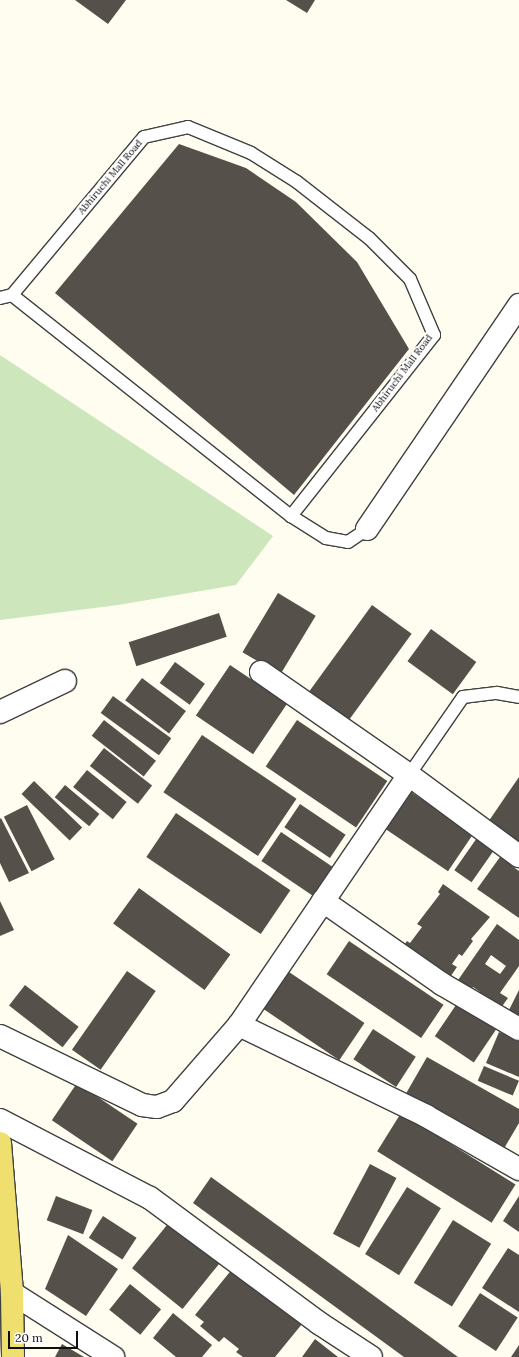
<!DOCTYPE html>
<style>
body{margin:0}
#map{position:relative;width:519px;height:1357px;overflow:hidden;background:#fefdf0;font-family:Lora,serif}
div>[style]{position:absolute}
.green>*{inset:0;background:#cde6bc}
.building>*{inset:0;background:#56504b;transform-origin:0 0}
.roads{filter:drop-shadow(1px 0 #414141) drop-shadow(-1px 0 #414141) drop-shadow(0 1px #414141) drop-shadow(0 -1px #414141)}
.lane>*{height:12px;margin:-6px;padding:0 6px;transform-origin:6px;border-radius:6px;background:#fff}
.street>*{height:22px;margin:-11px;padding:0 11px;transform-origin:11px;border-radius:11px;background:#fff}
.primary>*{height:22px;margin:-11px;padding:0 11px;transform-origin:11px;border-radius:11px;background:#efdf6f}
span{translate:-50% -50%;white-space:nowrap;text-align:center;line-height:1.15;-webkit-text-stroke:4px #fff;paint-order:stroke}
.street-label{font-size:10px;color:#0e0e0e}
.scale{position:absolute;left:8px;top:1331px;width:70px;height:18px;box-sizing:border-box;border:2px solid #0e0e0e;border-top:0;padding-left:5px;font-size:12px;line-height:14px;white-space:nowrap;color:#0e0e0e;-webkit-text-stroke:3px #fff;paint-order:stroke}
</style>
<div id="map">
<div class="green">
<div style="clip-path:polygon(0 355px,273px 536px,236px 585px,118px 605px,0 620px)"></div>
</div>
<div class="building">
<div style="clip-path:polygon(75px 0,126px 0,108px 24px)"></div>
<div style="clip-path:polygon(286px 0,315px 0,307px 13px)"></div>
<div style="clip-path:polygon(179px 144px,246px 168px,296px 202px,357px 262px,409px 349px,294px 495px,55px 293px)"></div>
<div style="left:278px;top:593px;width:44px;height:69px;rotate:31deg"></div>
<div style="left:372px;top:605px;width:49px;height:114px;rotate:36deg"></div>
<div style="left:219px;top:613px;width:25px;height:95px;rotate:72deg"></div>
<div style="left:431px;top:629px;width:56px;height:40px;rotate:36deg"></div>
<div style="left:175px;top:662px;width:37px;height:26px;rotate:36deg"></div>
<div style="left:230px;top:665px;width:69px;height:61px;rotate:34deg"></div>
<div style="left:142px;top:678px;width:55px;height:28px;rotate:37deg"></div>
<div style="left:113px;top:696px;width:72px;height:21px;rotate:36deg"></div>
<div style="left:104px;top:720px;width:66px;height:20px;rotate:38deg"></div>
<div style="left:297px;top:720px;width:109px;height:56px;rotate:34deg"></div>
<div style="left:202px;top:735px;width:114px;height:69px;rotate:34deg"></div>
<div style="left:104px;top:748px;width:61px;height:23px;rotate:38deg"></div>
<div style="left:87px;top:770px;width:51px;height:22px;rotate:39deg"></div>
<div style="clip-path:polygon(519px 777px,519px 848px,486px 825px)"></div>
<div style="left:34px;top:781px;width:67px;height:18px;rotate:44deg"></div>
<div style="left:65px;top:785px;width:45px;height:16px;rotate:40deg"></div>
<div style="left:411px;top:792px;width:75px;height:45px;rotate:34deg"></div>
<div style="left:300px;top:804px;width:55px;height:28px;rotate:34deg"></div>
<div style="left:27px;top:805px;width:61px;height:26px;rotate:63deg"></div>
<div style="left:176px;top:813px;width:138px;height:53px;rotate:34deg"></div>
<div style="clip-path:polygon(1px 818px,29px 873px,9px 882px,0 863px,0 819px)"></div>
<div style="left:281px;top:832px;width:62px;height:35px;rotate:34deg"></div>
<div style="left:479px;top:835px;width:21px;height:43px;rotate:35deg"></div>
<div style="clip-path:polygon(500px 857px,519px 871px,519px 918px,477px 889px)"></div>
<div style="clip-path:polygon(443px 884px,490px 917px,471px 939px,473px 941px,462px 956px,459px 954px,452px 964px,457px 967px,448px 980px,402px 948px,407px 941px,410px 943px,422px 927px,417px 924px,440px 894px,438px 892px)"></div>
<div style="left:139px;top:888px;width:113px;height:44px;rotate:36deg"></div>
<div style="clip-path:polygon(0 901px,14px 930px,0 936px)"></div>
<div style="clip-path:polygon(evenodd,497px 924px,519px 940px,519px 966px,500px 993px,508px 998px,498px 1012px,477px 998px,480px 992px,473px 987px,469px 992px,456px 983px,497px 924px,491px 955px,506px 966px,500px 974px,485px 964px,491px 955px)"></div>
<div style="left:349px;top:941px;width:114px;height:40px;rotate:34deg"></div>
<div style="left:127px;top:971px;width:35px;height:96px;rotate:35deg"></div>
<div style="left:289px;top:972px;width:91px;height:45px;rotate:34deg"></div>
<div style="left:25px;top:985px;width:68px;height:26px;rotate:38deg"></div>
<div style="clip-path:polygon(519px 990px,519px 1025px,505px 1018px)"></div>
<div style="left:460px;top:999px;width:47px;height:45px;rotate:34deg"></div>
<div style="left:373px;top:1029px;width:51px;height:36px;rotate:33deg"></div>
<div style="clip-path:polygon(499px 1032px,519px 1040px,519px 1077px,486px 1063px)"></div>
<div style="clip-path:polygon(427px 1057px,519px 1109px,519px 1123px,502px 1152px,404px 1097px)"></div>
<div style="left:484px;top:1066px;width:38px;height:16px;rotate:23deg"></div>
<div style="left:77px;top:1083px;width:73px;height:45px;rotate:34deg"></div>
<div style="left:401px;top:1113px;width:135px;height:45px;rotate:32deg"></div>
<div style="left:370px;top:1164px;width:30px;height:79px;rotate:28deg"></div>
<div style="clip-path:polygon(211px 1177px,458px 1357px,404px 1357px,193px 1203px)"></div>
<div style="left:407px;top:1187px;width:40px;height:79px;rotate:32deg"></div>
<div style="left:56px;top:1196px;width:39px;height:26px;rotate:21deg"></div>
<div style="clip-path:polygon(519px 1196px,519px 1232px,503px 1221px)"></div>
<div style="left:103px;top:1216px;width:40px;height:26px;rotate:33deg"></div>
<div style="left:171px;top:1220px;width:65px;height:62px;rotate:39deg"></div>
<div style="left:453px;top:1220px;width:45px;height:74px;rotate:32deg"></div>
<div style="clip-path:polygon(68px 1235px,118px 1269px,86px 1316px,45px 1289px)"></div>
<div style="clip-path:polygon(508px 1248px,519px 1255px,519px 1312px,482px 1288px)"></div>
<div style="clip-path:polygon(233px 1268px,302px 1324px,275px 1357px,243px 1357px,236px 1352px,239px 1349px,224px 1337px,219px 1342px,200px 1326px,204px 1322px,195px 1315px)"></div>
<div style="left:130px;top:1284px;width:40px;height:33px;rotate:39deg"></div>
<div style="left:480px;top:1293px;width:45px;height:40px;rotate:33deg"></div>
<div style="clip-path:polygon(173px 1313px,212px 1345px,202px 1357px,176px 1357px,153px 1338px)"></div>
<div style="clip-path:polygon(315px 1339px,338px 1357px,302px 1357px)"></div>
<div style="clip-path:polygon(62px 1344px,84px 1357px,55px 1357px)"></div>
<div style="clip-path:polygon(519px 1345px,519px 1357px,511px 1357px)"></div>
</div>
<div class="roads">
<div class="lane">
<div style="left:12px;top:295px;width:356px;rotate:38.4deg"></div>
<div style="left:291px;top:516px;width:41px;rotate:32.2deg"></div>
<div style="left:326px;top:538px;width:22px;rotate:10deg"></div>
<div style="left:348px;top:542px;width:23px;rotate:-34deg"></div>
<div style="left:0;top:298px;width:12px;rotate:-14deg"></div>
<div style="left:12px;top:295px;width:206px;rotate:-50.1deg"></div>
<div style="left:144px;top:137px;width:45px;rotate:-12.8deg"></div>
<div style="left:188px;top:127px;width:68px;rotate:22.4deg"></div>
<div style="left:251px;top:153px;width:54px;rotate:32.2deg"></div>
<div style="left:297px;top:182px;width:91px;rotate:37.9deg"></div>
<div style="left:369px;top:238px;width:58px;rotate:45deg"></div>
<div style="left:410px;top:279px;width:61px;rotate:66.8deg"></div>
<div style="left:434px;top:335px;width:231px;rotate:128.3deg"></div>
<div style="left:409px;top:775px;width:95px;rotate:-55.3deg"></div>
<div style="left:463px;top:697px;width:34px;rotate:-7deg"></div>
<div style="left:497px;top:693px;width:22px;rotate:10deg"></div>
</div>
<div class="street">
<div style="left:367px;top:529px;width:271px;rotate:-55.8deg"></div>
<div style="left:261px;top:672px;width:180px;rotate:34.8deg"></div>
<div style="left:409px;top:775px;width:137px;rotate:36.4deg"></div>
<div style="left:0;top:712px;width:72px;rotate:-25.5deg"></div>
<div style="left:323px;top:901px;width:145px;rotate:34.9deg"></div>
<div style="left:442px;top:984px;width:89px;rotate:30.3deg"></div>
<div style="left:239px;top:1025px;width:208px;rotate:25.9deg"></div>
<div style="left:426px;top:1116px;width:107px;rotate:29.7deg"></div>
<div style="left:0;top:1036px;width:158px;rotate:25.9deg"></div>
<div style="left:142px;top:1105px;width:15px;rotate:8deg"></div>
<div style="left:157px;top:1107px;width:17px;rotate:-21deg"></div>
<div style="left:173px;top:1101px;width:101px;rotate:-49deg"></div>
<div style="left:239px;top:1025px;width:302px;rotate:-55.8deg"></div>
<div style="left:0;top:1120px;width:169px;rotate:27.5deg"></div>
<div style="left:150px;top:1198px;width:210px;rotate:36.5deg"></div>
<div style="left:319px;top:1323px;width:62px;rotate:33.2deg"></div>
<div style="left:12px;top:1293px;width:120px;rotate:32.4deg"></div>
</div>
<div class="primary">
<div style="left:0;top:1143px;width:150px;rotate:85.4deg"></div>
<div style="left:12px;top:1293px;width:64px;rotate:89.1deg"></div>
</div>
</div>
<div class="street-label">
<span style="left:110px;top:177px;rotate:-50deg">Abhiruchi Mall Road</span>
<span style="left:402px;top:373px;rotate:-53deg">Abhiruchi Mall Road</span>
</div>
<div class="scale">20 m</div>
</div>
